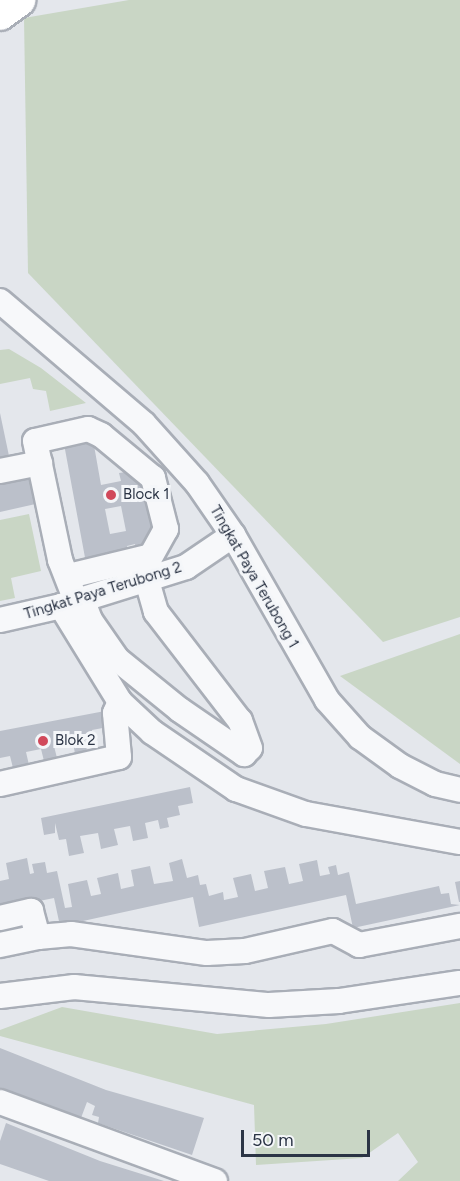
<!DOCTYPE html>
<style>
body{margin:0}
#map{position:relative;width:460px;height:1181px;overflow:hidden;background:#e4e7ec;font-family:Figtree,sans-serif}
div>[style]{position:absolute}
.green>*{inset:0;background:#c9d6c5}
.building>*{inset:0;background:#bbc0ca}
.roads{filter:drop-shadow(2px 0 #a9aeb7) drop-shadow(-2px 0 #a9aeb7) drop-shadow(0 2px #a9aeb7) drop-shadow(0 -2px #a9aeb7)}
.minor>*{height:24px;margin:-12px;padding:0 12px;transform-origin:12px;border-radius:12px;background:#f7f8fa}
.major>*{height:32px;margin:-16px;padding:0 16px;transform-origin:16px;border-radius:16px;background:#fff}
.dots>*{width:16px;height:16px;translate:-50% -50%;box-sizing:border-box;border:3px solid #f4f6f9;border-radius:50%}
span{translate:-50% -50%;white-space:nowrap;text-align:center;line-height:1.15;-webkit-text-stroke:6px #f4f6f9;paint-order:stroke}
.poi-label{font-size:15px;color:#2b3445}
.left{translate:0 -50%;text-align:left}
.street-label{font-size:15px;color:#2b3445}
.scale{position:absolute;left:241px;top:1130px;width:129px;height:27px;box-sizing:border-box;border:3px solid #2b3445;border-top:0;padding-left:8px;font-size:18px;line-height:21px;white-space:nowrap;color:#2b3445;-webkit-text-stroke:4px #f4f6f9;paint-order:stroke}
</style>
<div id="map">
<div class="green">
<div style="clip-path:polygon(129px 0,460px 0,460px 617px,383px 642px,28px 273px,24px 18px)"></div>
<div style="clip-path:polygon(9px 349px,41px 368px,86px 403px,50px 411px,46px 391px,33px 389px,30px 378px,0 384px,0 350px)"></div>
<div style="clip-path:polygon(29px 514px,41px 571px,11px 578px,15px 598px,0 601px,0 520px)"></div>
<div style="clip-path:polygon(460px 634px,460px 764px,340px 676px)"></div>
<div style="clip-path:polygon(460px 1003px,460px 1181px,398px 1181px,418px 1162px,398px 1133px,362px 1158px,256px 1165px,254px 1105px,0 1036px,0 1030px,62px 1007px,217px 1034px,326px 1024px)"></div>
</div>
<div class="building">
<div style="clip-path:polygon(0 413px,9px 456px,0 458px)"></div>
<div style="clip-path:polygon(evenodd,92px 434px,101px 485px,121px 481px,119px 473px,133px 471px,146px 483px,157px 540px,136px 553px,135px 544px,127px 546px,128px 550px,86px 563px,64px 444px,92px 434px,121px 506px,126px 531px,110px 534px,105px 509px,121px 506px)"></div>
<div style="clip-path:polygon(37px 476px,40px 503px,0 512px,0 483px)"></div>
<div style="clip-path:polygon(105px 711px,108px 727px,92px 730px,93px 738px,85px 740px,87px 751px,75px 754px,73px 742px,54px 746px,57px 758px,44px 761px,41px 749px,26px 752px,29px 765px,13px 768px,10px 756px,0 758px,0 731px)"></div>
<div style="clip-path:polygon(190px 787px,193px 803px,178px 806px,180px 815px,167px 818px,169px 827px,160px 829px,158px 820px,145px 823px,148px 838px,133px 841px,130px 826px,114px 829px,118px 845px,101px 849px,98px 833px,80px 836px,84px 853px,69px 856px,66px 839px,59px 840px,55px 823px,55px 833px,44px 835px,41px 818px)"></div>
<div style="clip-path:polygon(27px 858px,30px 874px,34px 873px,32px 864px,45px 862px,47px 873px,57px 871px,65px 908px,72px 907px,68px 884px,87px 880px,91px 896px,101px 894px,97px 878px,118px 873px,121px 889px,134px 886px,131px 870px,150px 866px,154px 884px,173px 881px,169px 863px,182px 859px,187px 878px,198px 875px,200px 885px,206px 884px,209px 896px,223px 892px,224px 900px,238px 897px,233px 878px,251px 874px,255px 891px,268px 888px,264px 871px,285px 867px,289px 884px,303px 881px,299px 864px,317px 860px,320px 876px,330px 874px,328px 867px,336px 865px,338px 875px,349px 872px,356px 904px,439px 886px,441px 894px,449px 893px,451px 904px,460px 905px,353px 928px,346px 895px,199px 927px,193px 897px,60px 926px,54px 898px,0 909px,0 881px,9px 879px,6px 863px)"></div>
<div style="clip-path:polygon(460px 881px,460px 902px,459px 902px,455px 882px)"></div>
<div style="clip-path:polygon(0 1048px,106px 1090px,204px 1118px,192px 1155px,98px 1123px,99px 1117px,92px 1115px,95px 1106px,87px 1102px,81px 1118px,0 1090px)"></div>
<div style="clip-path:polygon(6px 1123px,100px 1161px,164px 1181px,49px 1181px,0 1164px,0 1141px)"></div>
</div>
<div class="roads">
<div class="minor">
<div style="left:0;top:301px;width:189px;rotate:40.5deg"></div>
<div style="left:144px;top:424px;width:79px;rotate:48.1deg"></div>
<div style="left:197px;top:483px;width:63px;rotate:55.3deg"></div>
<div style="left:233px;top:535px;width:190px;rotate:60.3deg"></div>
<div style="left:327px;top:700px;width:50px;rotate:48.3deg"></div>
<div style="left:360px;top:737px;width:49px;rotate:35.9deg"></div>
<div style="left:400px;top:766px;width:39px;rotate:27deg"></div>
<div style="left:435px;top:784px;width:26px;rotate:13deg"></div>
<div style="left:0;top:471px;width:41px;rotate:-11.3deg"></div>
<div style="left:69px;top:576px;width:84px;rotate:-13.7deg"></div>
<div style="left:151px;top:556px;width:31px;rotate:-61deg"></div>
<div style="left:166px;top:529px;width:53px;rotate:-104.3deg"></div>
<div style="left:153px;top:478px;width:67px;rotate:-140.4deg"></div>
<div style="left:101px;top:435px;width:14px;rotate:-155deg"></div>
<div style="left:88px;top:429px;width:54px;rotate:167.2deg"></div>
<div style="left:35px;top:441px;width:122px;rotate:78.1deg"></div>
<div style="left:60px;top:560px;width:44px;rotate:68.7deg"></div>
<div style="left:82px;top:599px;width:22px;rotate:69deg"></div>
<div style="left:90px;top:620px;width:47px;rotate:55.3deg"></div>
<div style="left:117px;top:659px;width:81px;rotate:39deg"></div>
<div style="left:180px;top:710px;width:78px;rotate:34.5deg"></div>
<div style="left:244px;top:754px;width:8px;rotate:-45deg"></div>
<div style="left:250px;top:748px;width:29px;rotate:-110deg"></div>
<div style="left:240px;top:721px;width:138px;rotate:-127.6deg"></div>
<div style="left:156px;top:612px;width:33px;rotate:-106deg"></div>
<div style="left:61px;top:606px;width:113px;rotate:58.4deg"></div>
<div style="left:120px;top:702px;width:44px;rotate:43.2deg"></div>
<div style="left:152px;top:732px;width:102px;rotate:34.2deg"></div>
<div style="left:236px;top:789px;width:74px;rotate:19.7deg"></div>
<div style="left:306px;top:814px;width:157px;rotate:10.3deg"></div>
<div style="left:0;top:620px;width:63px;rotate:-12.9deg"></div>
<div style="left:61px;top:606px;width:131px;rotate:-17.3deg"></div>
<div style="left:186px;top:567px;width:57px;rotate:-34.2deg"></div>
<div style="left:0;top:784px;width:122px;rotate:-12.8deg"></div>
<div style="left:119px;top:757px;width:44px;rotate:-95.2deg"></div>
<div style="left:115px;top:713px;width:12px;rotate:-66deg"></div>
<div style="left:0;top:918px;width:32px;rotate:-13deg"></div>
<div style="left:31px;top:911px;width:27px;rotate:75deg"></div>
<div style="left:38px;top:937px;width:39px;rotate:168deg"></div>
<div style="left:38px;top:937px;width:33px;rotate:-5deg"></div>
<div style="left:71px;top:934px;width:137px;rotate:8deg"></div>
<div style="left:207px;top:953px;width:38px;rotate:-3deg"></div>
<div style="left:245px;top:951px;width:90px;rotate:-12.8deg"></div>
<div style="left:333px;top:931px;width:30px;rotate:28deg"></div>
<div style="left:359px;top:945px;width:103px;rotate:-10.7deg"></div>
<div style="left:0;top:996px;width:75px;rotate:-6.9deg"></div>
<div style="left:74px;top:987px;width:196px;rotate:5.3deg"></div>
<div style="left:269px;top:1005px;width:70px;rotate:-3.3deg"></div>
<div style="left:339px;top:1001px;width:122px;rotate:-8.5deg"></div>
<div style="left:0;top:1102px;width:229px;rotate:20.2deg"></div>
</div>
<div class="major">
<div style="left:0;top:14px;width:24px;rotate:-36deg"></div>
</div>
</div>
<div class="dots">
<div style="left:111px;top:495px;background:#d1495b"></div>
<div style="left:43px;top:741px;background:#d1495b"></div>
</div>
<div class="poi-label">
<span class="left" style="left:123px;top:495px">Block 1</span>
<span class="left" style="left:55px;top:741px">Blok 2</span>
</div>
<div class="street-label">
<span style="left:254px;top:577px;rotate:60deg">Tingkat Paya Terubong 1</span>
<span style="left:103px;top:591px;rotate:-17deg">Tingkat Paya Terubong 2</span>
</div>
<div class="scale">50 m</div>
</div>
